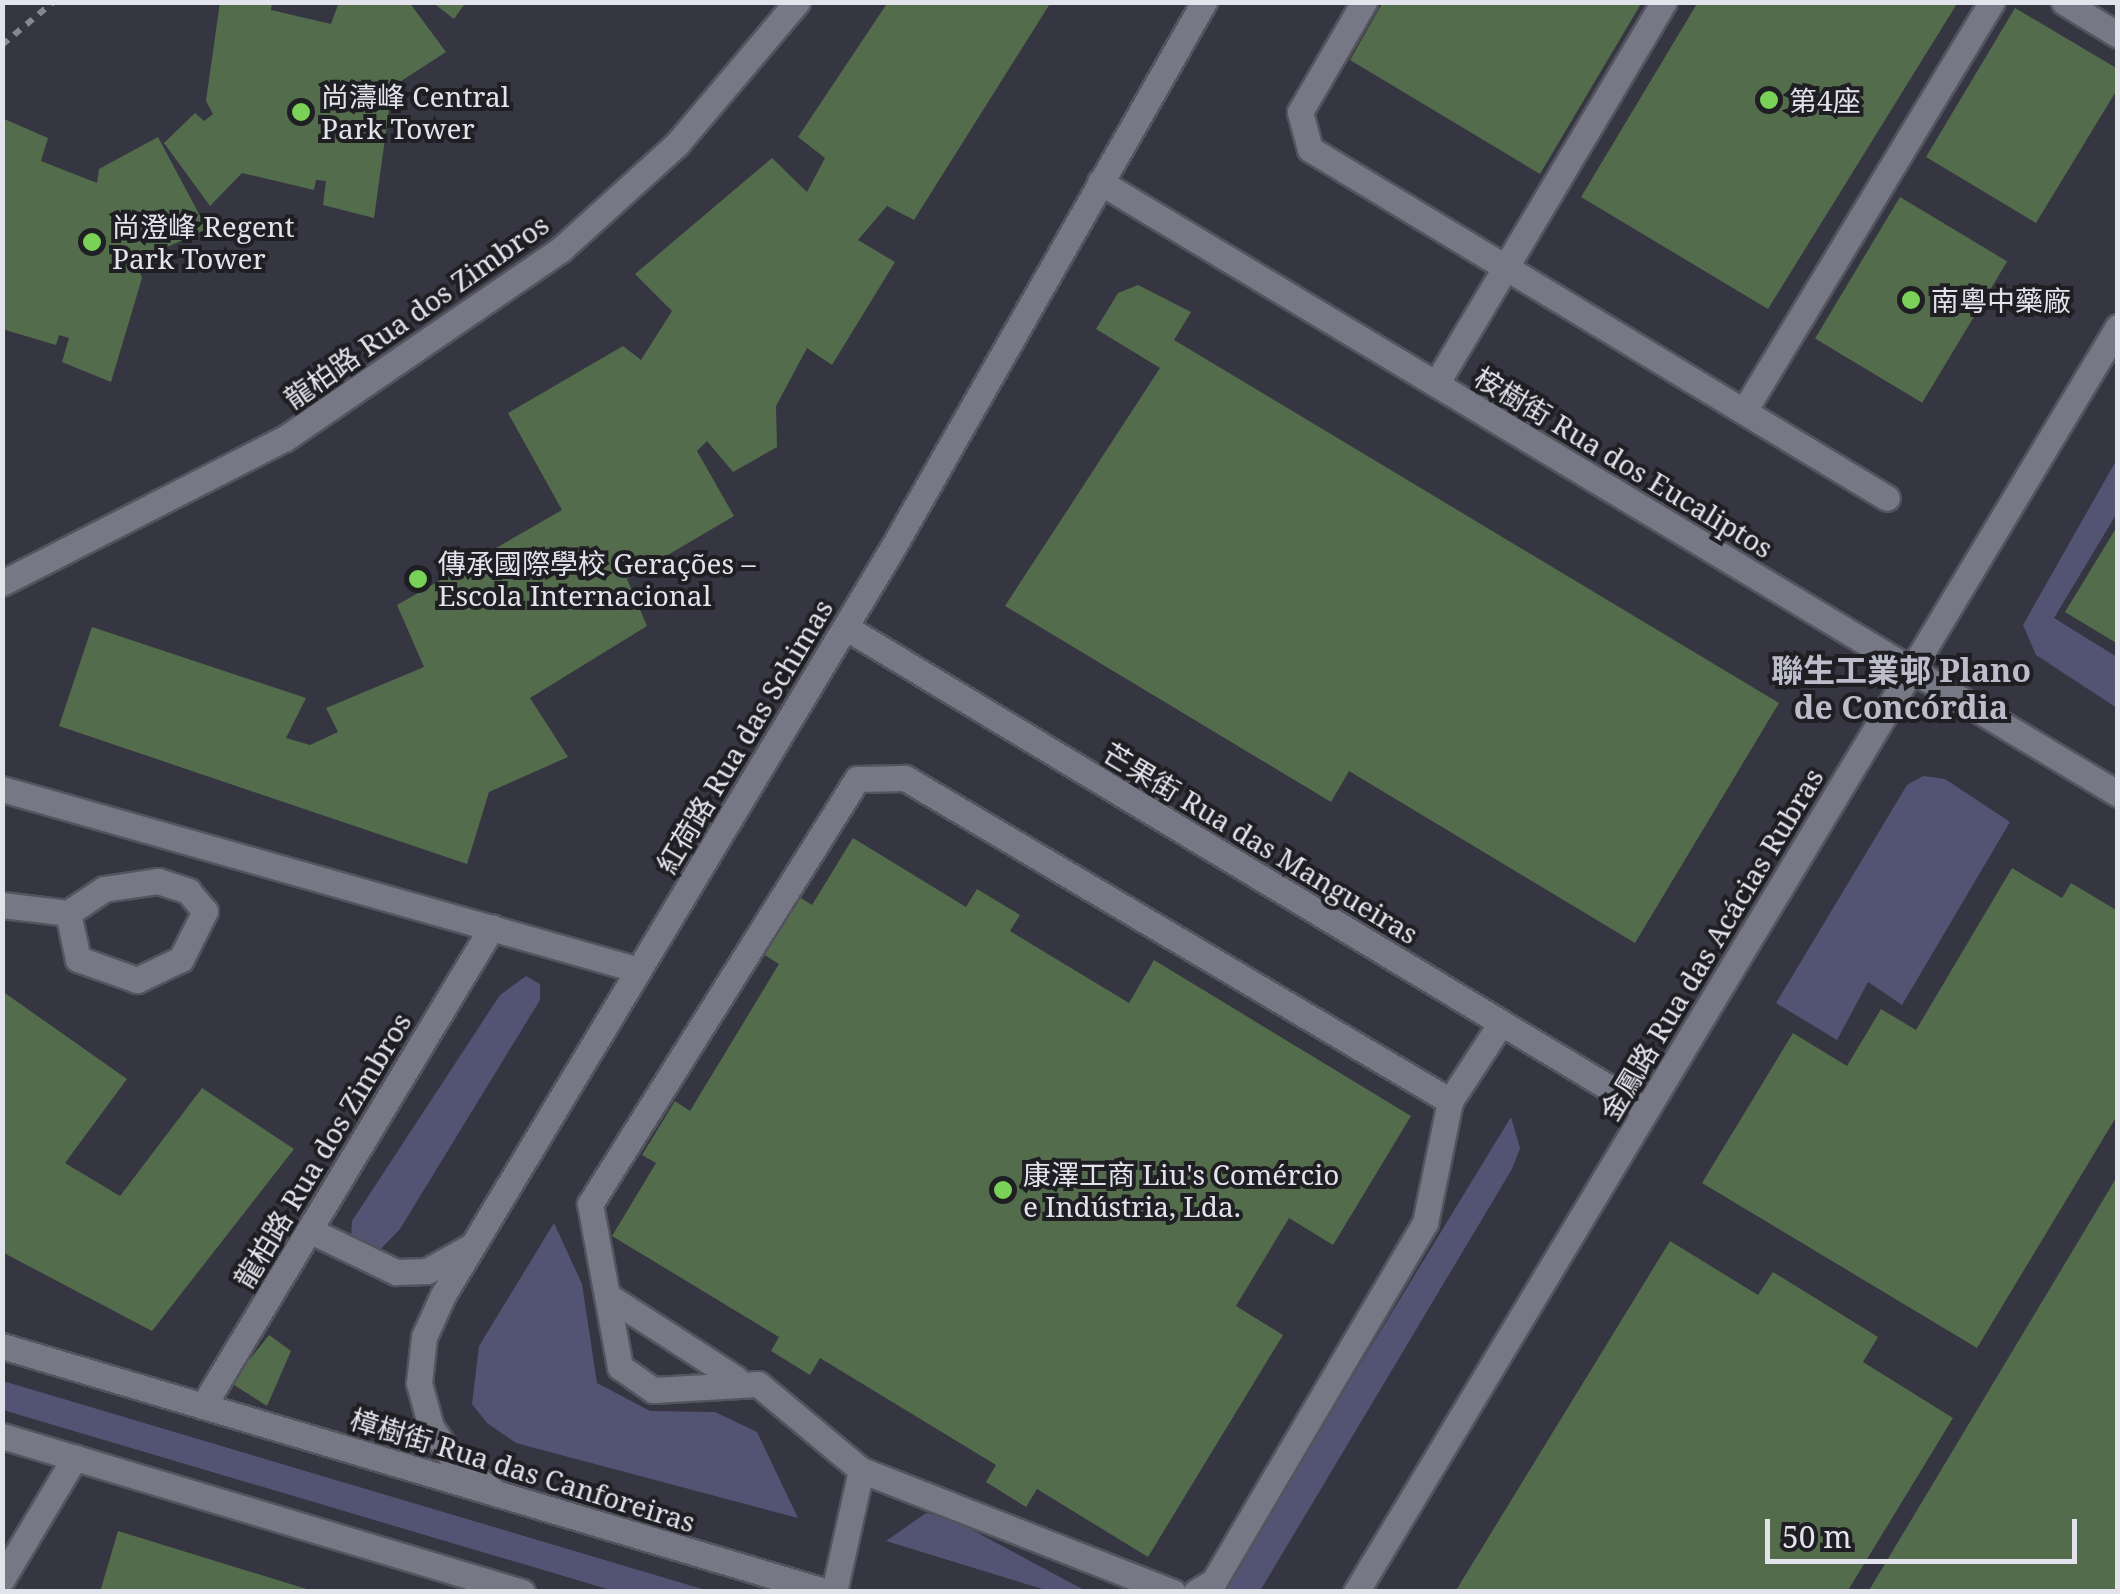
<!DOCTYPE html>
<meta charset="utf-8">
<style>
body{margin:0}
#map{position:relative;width:2120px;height:1594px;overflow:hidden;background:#353641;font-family:"Noto Serif","Noto Sans SC",serif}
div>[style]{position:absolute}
.green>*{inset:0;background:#535373}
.building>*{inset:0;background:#536c4b;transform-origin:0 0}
.path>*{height:6px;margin-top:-3px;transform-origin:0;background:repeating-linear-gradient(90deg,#878791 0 8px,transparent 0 16px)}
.roads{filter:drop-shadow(2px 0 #54545f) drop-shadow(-2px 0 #54545f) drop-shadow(0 2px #54545f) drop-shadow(0 -2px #54545f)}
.minor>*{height:25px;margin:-12.5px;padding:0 12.5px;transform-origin:12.5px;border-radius:12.5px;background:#777885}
.dots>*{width:28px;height:28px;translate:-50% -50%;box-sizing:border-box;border:5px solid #1e1e23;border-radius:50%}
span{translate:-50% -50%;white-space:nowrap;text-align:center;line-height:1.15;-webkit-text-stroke:8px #1e1e23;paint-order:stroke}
.poi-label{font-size:28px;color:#e3e3eb}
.left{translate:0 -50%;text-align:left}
.street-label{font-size:28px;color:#e3e3eb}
.quarter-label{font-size:32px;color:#bcbccb;font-weight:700}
.frame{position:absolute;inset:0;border:5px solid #e3e3eb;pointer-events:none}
.scale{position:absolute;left:1765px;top:1519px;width:312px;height:45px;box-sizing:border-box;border:5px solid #e3e3eb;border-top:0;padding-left:12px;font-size:30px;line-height:35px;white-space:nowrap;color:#e3e3eb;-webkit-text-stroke:8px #1e1e23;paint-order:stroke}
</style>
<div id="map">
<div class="green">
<div style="clip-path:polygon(2117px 459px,2117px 513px,2054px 618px,2117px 657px,2117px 708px,2036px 655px,2023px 625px)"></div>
<div style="clip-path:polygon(1923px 776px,1945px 779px,2010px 822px,1902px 1005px,1868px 982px,1837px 1040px,1776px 1003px,1907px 785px)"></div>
<div style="clip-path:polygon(526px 976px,540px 984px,540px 1000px,400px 1229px,374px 1256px,351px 1240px,352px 1221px,500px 995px)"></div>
<div style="clip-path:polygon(1511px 1117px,1520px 1148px,1512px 1169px,1260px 1591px,1222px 1591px)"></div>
<div style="clip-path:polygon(554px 1223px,582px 1284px,597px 1383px,650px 1411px,715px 1412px,757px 1432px,798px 1518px,516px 1443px,487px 1423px,472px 1404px,479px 1346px)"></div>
<div style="clip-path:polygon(3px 1381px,709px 1591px,614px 1591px,3px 1410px)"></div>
<div style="clip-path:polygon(926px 1513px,950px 1518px,1086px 1591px,1049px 1591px,886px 1541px)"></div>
</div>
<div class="building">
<div style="clip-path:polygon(220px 2px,272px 2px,271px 10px,331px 24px,339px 2px,409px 2px,446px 52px,381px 94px,389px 110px,374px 218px,323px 205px,326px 181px,316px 180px,314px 190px,242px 173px,210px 206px,164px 143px,195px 113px,204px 121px,213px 114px,206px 101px)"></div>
<div style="clip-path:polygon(432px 2px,466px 2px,454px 19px)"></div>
<div style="clip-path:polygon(888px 2px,1051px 2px,914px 220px,887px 206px,858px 240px,895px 262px,832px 365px,807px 348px,776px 406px,777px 447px,733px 472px,707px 441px,697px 451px,734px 516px,627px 579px,647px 626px,530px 698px,568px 757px,489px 792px,467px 864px,59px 726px,92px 627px,306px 698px,286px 738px,310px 745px,338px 732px,326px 708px,424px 667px,397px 605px,562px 510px,508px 413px,623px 346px,641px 360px,672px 311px,635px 274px,772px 158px,807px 192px,825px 158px,798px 137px)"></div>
<div style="clip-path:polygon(1383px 2px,1642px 2px,1540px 174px,1350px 60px)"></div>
<div style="clip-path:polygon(1698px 2px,1958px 2px,1768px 309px,1581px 197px)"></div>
<div style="clip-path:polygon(2015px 8px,2118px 69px,2118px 88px,2036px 223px,1926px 157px)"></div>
<div style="clip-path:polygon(2px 118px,48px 138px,41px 161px,97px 183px,99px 169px,158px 137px,207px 229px,136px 261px,142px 278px,111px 382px,62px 362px,69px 338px,59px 335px,56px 345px,2px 329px)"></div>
<div style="left:1900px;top:197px;width:125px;height:165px;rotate:31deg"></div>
<div style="clip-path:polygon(1138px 285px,1191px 312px,1174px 340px,1779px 703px,1635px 943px,1349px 771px,1331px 802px,1005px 606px,1160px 368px,1096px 329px,1118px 293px)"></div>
<div style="clip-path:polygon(2118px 525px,2118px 644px,2065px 612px)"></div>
<div style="clip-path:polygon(853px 838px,966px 907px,977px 889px,1020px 915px,1010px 931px,1129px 1003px,1154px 960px,1411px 1116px,1333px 1245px,1289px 1218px,1236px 1306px,1283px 1335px,1148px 1557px,1037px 1489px,1026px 1507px,986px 1482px,996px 1465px,820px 1358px,810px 1375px,771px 1351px,779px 1337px,612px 1236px,656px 1163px,642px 1155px,675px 1101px,690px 1111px,779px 964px,763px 954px,798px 896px,812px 905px)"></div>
<div style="clip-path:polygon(2012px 868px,2062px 898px,2071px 883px,2118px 911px,2118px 1114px,1977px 1348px,1702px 1183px,1793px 1033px,1847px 1066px,1881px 1009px,1916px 1030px)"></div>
<div style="clip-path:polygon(2px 991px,127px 1079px,65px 1163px,120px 1196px,202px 1088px,294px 1149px,152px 1331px,2px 1252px)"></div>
<div style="clip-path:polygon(2118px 1175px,2118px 1592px,1868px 1592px)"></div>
<div style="clip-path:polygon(1670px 1241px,1758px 1295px,1773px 1272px,1878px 1337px,1863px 1362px,1953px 1418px,1847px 1592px,1455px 1592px)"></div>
<div style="clip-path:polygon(269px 1335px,291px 1351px,267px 1406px,231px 1383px)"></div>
<div style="clip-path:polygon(118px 1531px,313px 1591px,312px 1592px,100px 1592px)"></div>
</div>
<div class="path">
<div style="left:2px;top:45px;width:67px;rotate:-40.1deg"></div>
</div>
<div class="roads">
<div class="minor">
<div style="left:1364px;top:2px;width:127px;rotate:120.2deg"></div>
<div style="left:1300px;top:112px;width:38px;rotate:75deg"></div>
<div style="left:1310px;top:149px;width:674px;rotate:31.17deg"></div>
<div style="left:2064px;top:2px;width:63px;rotate:31.4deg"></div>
<div style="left:1100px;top:182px;width:1188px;rotate:31.01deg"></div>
<div style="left:1436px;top:384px;width:445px;rotate:-59.2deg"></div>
<div style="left:1744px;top:411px;width:478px;rotate:-58.8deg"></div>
<div style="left:2px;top:583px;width:317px;rotate:-27.1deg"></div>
<div style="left:284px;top:439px;width:335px;rotate:-34.4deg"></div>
<div style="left:560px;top:250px;width:158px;rotate:-42.2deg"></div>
<div style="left:677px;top:144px;width:186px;rotate:-49.8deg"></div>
<div style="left:845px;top:627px;width:935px;rotate:31.09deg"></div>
<div style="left:2px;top:789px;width:662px;rotate:15.86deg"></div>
<div style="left:2px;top:905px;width:66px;rotate:6.9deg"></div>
<div style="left:68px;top:913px;width:43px;rotate:-33.7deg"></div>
<div style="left:104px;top:889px;width:55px;rotate:-8.4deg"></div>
<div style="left:158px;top:881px;width:32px;rotate:18deg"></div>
<div style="left:188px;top:891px;width:26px;rotate:50deg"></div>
<div style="left:205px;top:911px;width:54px;rotate:116.6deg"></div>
<div style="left:181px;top:959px;width:49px;rotate:154.5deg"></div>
<div style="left:137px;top:980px;width:63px;rotate:-160.4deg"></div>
<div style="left:78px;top:959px;width:47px;rotate:-102.3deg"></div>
<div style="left:309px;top:1230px;width:97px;rotate:25.8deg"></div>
<div style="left:396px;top:1272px;width:31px;rotate:-2deg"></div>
<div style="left:427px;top:1271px;width:47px;rotate:-29.3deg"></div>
<div style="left:611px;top:1298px;width:148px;rotate:32.8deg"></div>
<div style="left:2px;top:1346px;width:861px;rotate:16.6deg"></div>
<div style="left:203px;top:1406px;width:559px;rotate:-58.9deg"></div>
<div style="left:2px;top:1436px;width:543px;rotate:16.7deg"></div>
<div style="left:861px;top:1470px;width:335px;rotate:21.4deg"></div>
<div style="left:495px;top:1492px;width:47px;rotate:-144.6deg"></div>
<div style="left:457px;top:1465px;width:46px;rotate:-124.4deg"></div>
<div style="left:431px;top:1427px;width:46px;rotate:-105.3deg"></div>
<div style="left:419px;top:1383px;width:46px;rotate:-83.8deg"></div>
<div style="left:424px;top:1337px;width:46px;rotate:-65.7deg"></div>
<div style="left:443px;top:1295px;width:871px;rotate:-58.96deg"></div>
<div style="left:892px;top:549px;width:630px;rotate:-60.3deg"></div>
<div style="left:2px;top:1579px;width:142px;rotate:-59.1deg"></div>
<div style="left:834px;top:1592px;width:125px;rotate:-77.5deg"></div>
<div style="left:861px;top:1470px;width:134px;rotate:-140.1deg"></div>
<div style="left:758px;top:1384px;width:105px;rotate:176.7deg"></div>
<div style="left:653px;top:1390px;width:40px;rotate:-145.1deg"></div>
<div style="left:620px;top:1367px;width:166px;rotate:-100.4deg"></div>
<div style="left:590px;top:1204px;width:502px;rotate:-57.86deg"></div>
<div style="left:857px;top:779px;width:48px;rotate:-1.2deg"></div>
<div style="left:905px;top:778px;width:634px;rotate:30.65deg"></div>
<div style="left:1196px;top:1592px;width:21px;rotate:-31deg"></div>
<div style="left:1214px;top:1581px;width:416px;rotate:-59.5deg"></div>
<div style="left:1425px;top:1223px;width:125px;rotate:-78.4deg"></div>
<div style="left:1450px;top:1101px;width:93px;rotate:-56.8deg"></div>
<div style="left:1356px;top:1592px;width:1477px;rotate:-58.94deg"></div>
</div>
</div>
<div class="dots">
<div style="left:1769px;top:100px;background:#7ad157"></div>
<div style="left:301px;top:112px;background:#7ad157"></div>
<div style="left:92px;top:242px;background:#7ad157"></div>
<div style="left:1911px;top:300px;background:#7ad157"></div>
<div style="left:418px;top:579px;background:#7ad157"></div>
<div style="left:1003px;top:1190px;background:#7ad157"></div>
</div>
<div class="poi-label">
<span class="left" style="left:321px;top:112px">尚濤峰 Central<br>Park Tower</span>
<span class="left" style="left:1789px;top:100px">第4座</span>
<span class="left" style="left:112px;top:242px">尚澄峰 Regent<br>Park Tower</span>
<span class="left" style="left:1931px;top:300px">南粵中藥廠</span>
<span class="left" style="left:438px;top:579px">傳承國際學校 Gerações –<br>Escola Internacional</span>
<span class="left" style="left:1023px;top:1190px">康澤工商 Liu's Comércio<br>e Indústria, Lda.</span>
</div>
<div class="street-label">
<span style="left:416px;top:311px;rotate:-35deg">龍柏路 Rua dos Zimbros</span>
<span style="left:1624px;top:462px;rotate:31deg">桉樹街 Rua dos Eucaliptos</span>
<span style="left:744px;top:736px;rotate:-59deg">紅荷路 Rua das Schimas</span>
<span style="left:1261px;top:843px;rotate:31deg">芒果街 Rua das Mangueiras</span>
<span style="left:1711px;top:944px;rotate:-59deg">金鳳路 Rua das Acácias Rubras</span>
<span style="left:322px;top:1150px;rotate:-59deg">龍柏路 Rua dos Zimbros</span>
<span style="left:523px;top:1470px;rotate:17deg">樟樹街 Rua das Canforeiras</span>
</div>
<div class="quarter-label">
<span style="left:1901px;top:689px">聯生工業邨 Plano<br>de Concórdia</span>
</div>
<div class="frame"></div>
<div class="scale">50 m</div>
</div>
